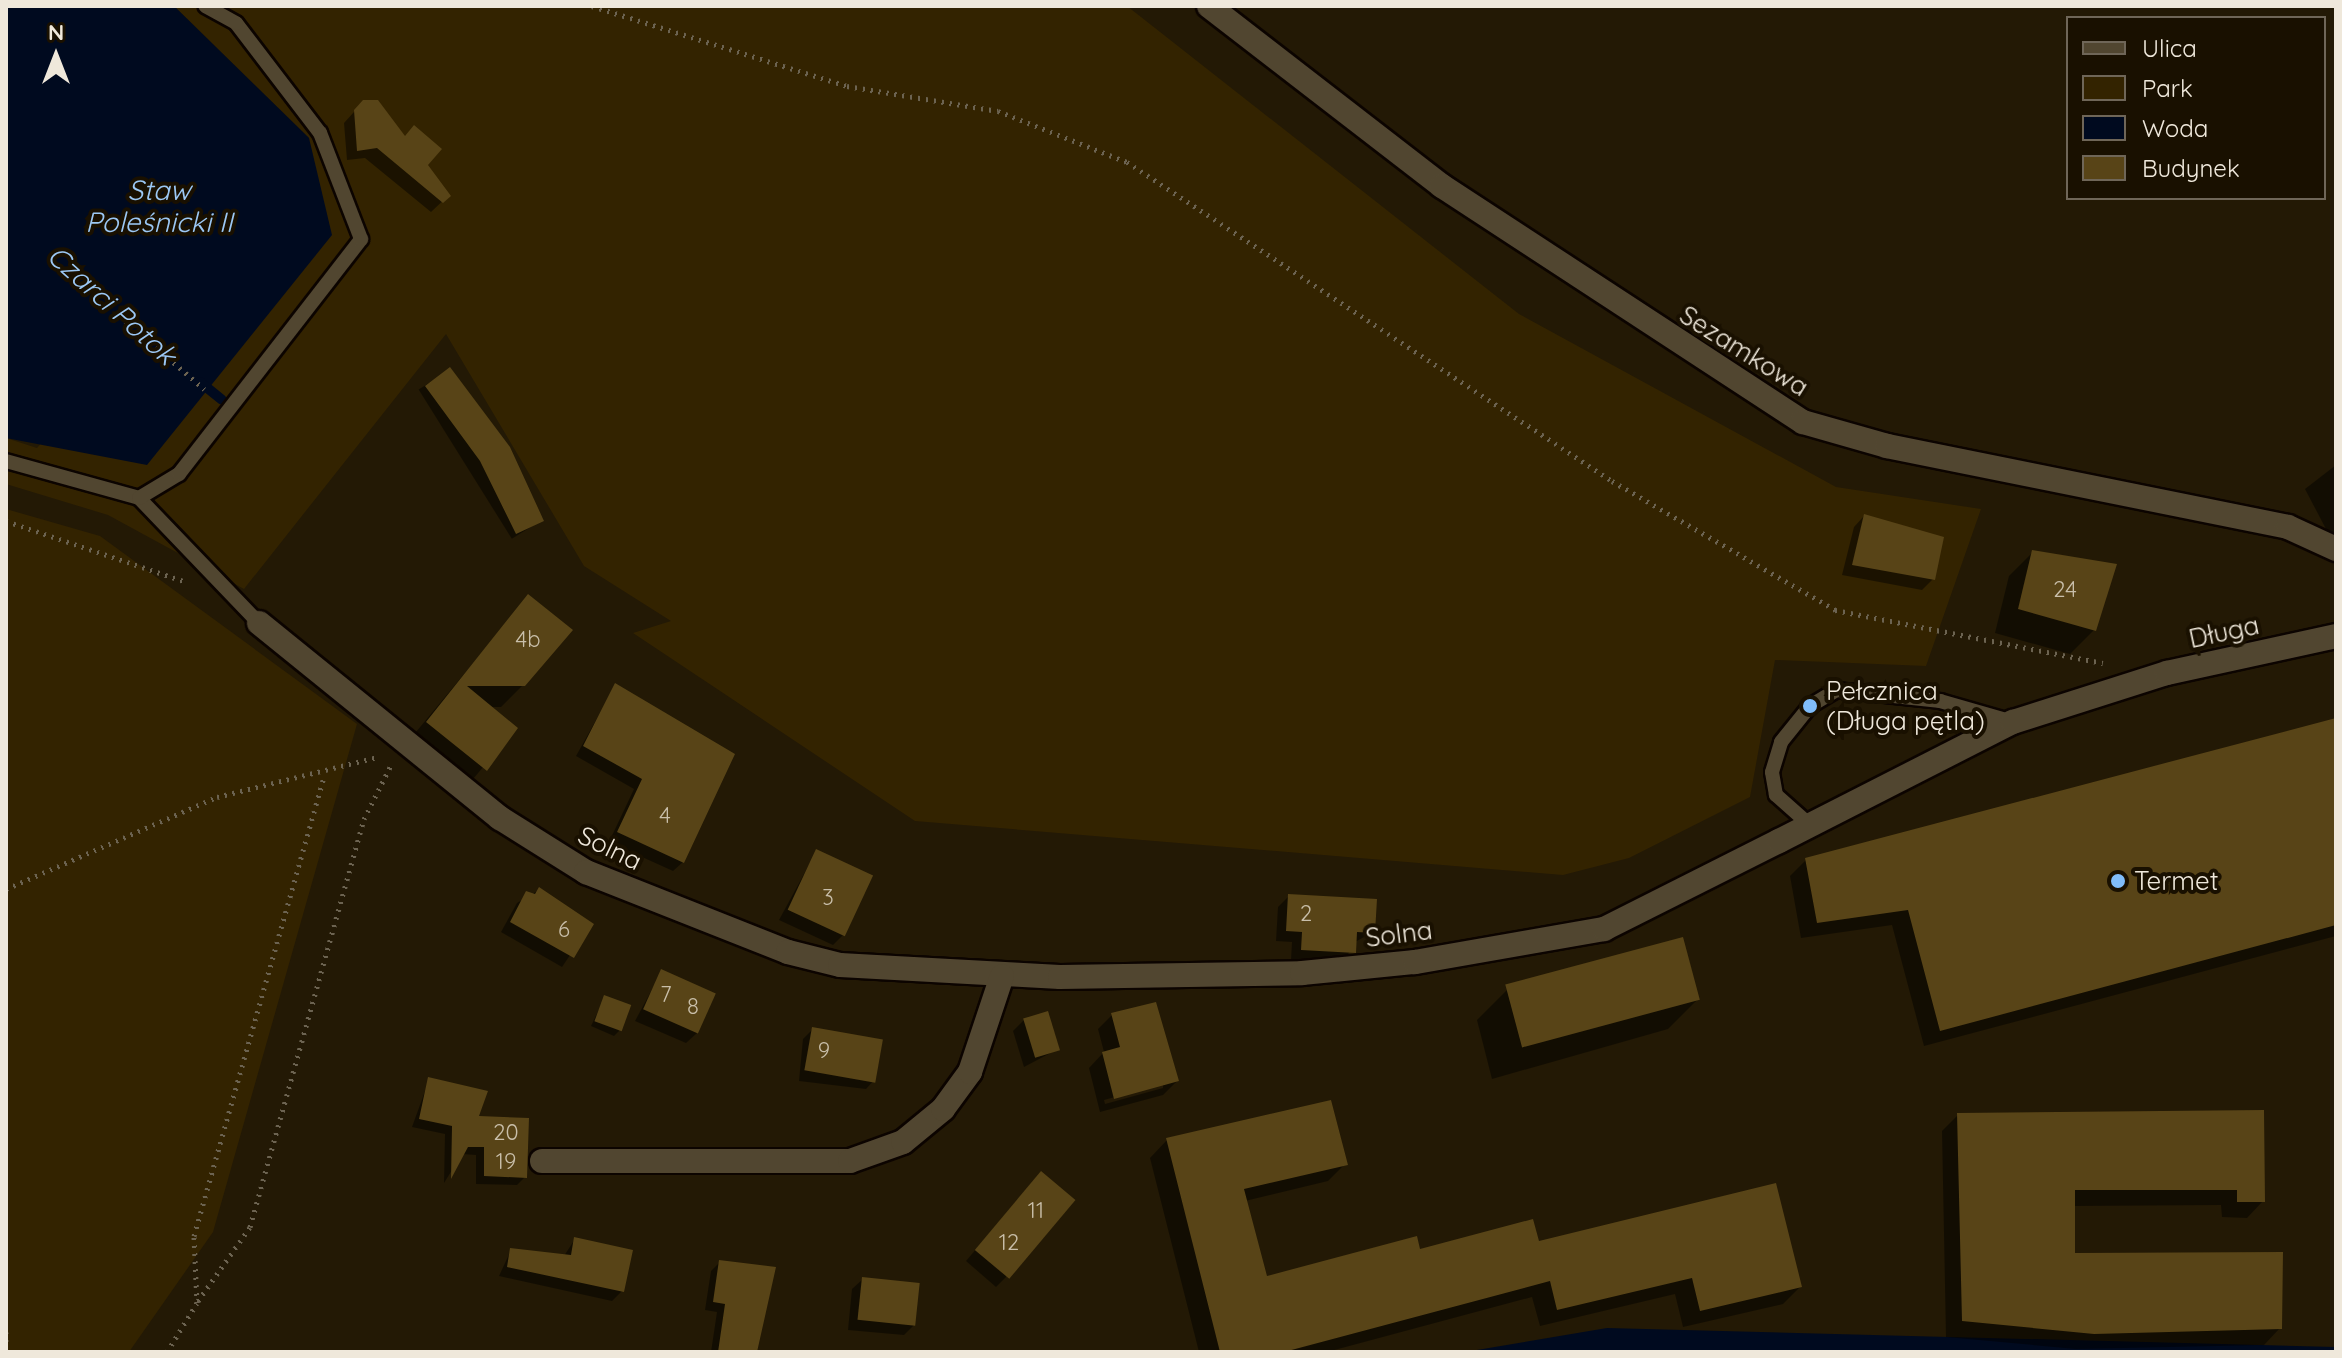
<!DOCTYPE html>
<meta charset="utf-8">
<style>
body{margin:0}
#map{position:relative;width:2342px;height:1358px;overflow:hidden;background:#231905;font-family:Quicksand,sans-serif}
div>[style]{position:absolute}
.green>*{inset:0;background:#332300}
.water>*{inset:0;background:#000a1f}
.shadow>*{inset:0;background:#0007;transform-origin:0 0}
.stream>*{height:10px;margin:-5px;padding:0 5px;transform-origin:5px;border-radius:5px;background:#000a1f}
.building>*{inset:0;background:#584417;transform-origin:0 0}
.path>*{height:5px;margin-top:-2.5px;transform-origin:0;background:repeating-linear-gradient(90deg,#6c6351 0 2px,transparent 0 8px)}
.roads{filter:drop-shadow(2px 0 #0c0400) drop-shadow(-2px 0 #0c0400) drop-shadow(0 2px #0c0400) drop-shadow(0 -2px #0c0400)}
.service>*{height:14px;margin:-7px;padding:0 7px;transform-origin:7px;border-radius:7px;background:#514630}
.minor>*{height:24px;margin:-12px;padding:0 12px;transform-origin:12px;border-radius:12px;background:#514630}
.tertiary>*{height:24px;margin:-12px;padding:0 12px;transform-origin:12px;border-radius:12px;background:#514630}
.dots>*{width:22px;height:22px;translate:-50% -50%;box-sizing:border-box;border:4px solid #191000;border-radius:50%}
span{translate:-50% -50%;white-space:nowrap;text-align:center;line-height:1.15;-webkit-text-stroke:8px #191000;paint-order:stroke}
.number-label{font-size:22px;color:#c9bfaa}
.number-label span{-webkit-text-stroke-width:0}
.street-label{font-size:26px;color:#efe8db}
.poi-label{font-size:26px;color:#efe8db}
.left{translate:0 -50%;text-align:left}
.water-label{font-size:28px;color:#9cc8f4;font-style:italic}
.frame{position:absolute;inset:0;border:8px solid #efe8db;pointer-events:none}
.legend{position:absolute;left:2066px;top:16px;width:260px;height:184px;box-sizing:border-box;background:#191000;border:2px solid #6f6658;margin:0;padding:10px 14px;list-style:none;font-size:24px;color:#efe8db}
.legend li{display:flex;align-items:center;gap:16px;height:40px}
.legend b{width:40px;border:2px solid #6f6658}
.north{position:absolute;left:16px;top:16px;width:80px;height:80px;-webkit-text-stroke:6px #191000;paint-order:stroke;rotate:0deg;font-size:22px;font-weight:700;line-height:32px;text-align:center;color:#efe8db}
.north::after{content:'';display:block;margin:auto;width:28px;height:36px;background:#efe8db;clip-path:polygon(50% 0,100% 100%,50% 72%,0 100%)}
</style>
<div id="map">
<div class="green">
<div style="clip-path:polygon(174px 6px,1127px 6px,1519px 314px,1836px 487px,1981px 509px,1926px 666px,1775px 660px,1750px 797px,1629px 858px,1563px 875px,915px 821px,633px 633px,671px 621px,584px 566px,446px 334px,244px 589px,108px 515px,6px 484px,6px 438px,37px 448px,309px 138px)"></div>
<div style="clip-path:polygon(6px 509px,100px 536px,357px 724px,213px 1232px,129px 1352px,6px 1352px)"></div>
</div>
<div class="water">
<div style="clip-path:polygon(6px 6px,174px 6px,309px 138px,332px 235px,147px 465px,6px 438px)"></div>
<div style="clip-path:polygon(1607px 1328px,2336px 1347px,2336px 1352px,1465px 1352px)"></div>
</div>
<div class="shadow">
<div style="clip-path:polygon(363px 102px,448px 196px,431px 212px,365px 158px,347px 160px,344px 123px)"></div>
<div style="left:450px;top:370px;width:176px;height:37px;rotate:58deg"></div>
<div style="clip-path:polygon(2336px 465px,2336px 548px,2305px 489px)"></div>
<div style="clip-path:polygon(1864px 516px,1933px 579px,1922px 590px,1842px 575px,1854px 527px)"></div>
<div style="clip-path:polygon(2033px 552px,2115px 565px,2094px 630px,2070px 654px,1995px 633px,2009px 576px)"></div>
<div style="clip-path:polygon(528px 597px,524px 684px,501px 707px,489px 707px,515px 729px,463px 791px,406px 744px)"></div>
<div style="clip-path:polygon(615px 686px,683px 862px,673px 871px,609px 842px,634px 789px,576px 756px)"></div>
<div style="clip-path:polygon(2336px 719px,2336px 936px,1924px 1046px,1892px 925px,1801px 938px,1790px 876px,1806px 860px)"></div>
<div style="clip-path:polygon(816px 852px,843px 935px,833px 945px,779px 920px)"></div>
<div style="clip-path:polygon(539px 890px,591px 924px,562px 967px,501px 932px,517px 903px)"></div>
<div style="clip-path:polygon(1289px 896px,1373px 932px,1355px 942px,1343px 963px,1291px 960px,1292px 942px,1276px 941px,1278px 907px)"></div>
<div style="clip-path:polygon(662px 971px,697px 1033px,686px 1043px,635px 1021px)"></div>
<div style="clip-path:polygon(1507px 990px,1698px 999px,1668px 1029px,1492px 1079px,1477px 1020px)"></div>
<div style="clip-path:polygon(605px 997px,619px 1031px,614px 1036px,591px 1026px)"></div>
<div style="clip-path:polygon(evenodd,1112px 1015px,1177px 1081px,1163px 1095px,1100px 1112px,1089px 1068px,1104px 1052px,1098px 1029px,1112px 1015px,1163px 1084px,1163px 1088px,1105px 1104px,1104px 1100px,1163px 1084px)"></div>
<div style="clip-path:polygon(1024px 1020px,1058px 1049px,1024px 1067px,1013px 1031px)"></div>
<div style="clip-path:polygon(813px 1029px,876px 1078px,866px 1089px,799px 1081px,803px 1039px)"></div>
<div style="clip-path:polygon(429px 1080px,476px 1118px,525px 1177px,517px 1185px,476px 1184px,476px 1155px,462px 1154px,444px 1183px,445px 1134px,412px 1127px)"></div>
<div style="clip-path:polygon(2262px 1112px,2263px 1201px,2247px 1218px,2222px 1217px,2221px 1205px,2073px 1206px,2073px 1255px,2280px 1328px,2264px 1345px,2076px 1349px,1946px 1337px,1942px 1131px,1958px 1115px)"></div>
<div style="clip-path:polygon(1167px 1140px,1345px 1164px,1328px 1181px,1245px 1201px,1265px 1278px,1419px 1252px,1537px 1243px,1800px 1287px,1783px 1304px,1683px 1327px,1675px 1294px,1540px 1326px,1532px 1297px,1327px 1352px,1199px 1352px,1150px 1158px)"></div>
<div style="clip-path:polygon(1031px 1184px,1006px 1277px,996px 1287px,966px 1261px)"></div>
<div style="clip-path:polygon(575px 1239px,622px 1291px,612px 1301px,499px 1276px,511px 1250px,564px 1256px)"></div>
<div style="clip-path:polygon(720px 1262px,774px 1269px,755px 1352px,711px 1352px,717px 1312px,705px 1310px,711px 1271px)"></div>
<div style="clip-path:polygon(863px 1279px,915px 1324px,904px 1335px,848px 1330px,852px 1289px)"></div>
</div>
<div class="stream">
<div style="left:200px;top:382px;width:28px;rotate:39deg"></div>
</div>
<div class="building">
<div style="clip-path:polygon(363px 100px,378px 100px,405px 136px,414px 125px,442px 149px,428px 165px,451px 196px,443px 203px,377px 148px,357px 151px,354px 110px)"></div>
<div style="clip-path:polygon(450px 367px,510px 447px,544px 521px,516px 534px,480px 461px,425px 386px)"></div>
<div style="clip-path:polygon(1864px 514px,1944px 537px,1935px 580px,1852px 565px)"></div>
<div style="clip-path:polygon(2032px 550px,2117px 564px,2096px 631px,2018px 609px)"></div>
<div style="clip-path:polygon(528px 594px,573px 630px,525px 686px,467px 686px,518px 728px,487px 771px,426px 722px)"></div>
<div style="clip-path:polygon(615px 683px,735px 754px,684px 863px,617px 832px,642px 779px,583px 746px)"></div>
<div style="clip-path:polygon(2336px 718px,2336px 925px,1940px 1031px,1908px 910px,1817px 923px,1805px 858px)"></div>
<div style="left:816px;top:849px;width:63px;height:67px;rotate:25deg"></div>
<div style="clip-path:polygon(539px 887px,594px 924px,574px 958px,510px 922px,526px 891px,535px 894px)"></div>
<div style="clip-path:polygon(1288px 894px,1377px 899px,1375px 933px,1357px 932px,1356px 953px,1301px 950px,1302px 932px,1286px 931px)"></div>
<div style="left:1683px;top:937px;width:65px;height:184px;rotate:75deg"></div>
<div style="left:661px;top:969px;width:60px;height:44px;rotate:24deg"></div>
<div style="left:604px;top:995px;width:29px;height:28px;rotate:20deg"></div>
<div style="clip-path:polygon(1156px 1002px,1179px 1081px,1114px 1099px,1102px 1052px,1120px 1047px,1111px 1013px)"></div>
<div style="left:1048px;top:1011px;width:41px;height:26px;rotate:73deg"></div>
<div style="left:812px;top:1027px;width:72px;height:44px;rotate:10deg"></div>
<div style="clip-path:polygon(428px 1077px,488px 1091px,479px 1116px,529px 1118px,527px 1178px,484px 1176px,484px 1147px,468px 1147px,451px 1179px,452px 1126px,419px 1119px)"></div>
<div style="clip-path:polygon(1331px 1100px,1348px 1165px,1244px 1189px,1267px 1276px,1417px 1236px,1420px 1249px,1533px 1219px,1539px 1241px,1776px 1183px,1802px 1287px,1700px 1311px,1692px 1278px,1557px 1310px,1550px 1281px,1284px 1352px,1220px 1352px,1166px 1138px)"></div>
<div style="clip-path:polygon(2264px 1110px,2265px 1202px,2237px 1202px,2237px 1190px,2075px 1190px,2075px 1253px,2283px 1252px,2282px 1329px,2094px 1334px,1962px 1321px,1957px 1113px)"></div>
<div style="left:1041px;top:1171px;width:45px;height:103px;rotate:40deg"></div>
<div style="clip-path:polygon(574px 1237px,633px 1250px,624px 1292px,507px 1267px,510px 1248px,571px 1255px)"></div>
<div style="clip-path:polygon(719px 1260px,776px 1267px,757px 1352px,718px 1352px,725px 1304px,713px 1302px)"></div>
<div style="left:862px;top:1277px;width:58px;height:43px;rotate:6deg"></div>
</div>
<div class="path">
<div style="left:592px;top:6px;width:267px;rotate:17.4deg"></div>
<div style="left:847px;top:86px;width:153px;rotate:9.4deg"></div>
<div style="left:998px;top:111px;width:139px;rotate:21.6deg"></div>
<div style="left:1127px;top:162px;width:581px;rotate:33.33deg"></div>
<div style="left:1612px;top:481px;width:258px;rotate:30deg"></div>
<div style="left:1835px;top:610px;width:273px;rotate:11.2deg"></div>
<div style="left:119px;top:315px;width:113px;rotate:41deg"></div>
<div style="left:6px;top:521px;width:187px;rotate:18.7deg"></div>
<div style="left:6px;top:889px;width:230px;rotate:-23.6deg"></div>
<div style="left:217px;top:797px;width:166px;rotate:-14deg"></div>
<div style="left:198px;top:1301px;width:90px;rotate:-54.9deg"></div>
<div style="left:250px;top:1227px;width:424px;rotate:-74.4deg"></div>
<div style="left:364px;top:819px;width:60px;rotate:-63.4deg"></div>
<div style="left:6px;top:1332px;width:13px;rotate:90deg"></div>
<div style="left:167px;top:1352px;width:57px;rotate:-58.5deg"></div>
<div style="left:197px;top:1303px;width:67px;rotate:-92.6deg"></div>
<div style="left:194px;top:1236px;width:478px;rotate:-74.2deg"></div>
</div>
<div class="roads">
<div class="service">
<div style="left:6px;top:461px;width:138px;rotate:15.5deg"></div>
<div style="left:139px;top:498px;width:173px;rotate:46.2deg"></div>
<div style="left:139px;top:498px;width:47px;rotate:-31deg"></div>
<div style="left:179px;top:474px;width:297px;rotate:-52.2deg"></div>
<div style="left:361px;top:239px;width:114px;rotate:-111.1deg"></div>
<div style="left:320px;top:133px;width:138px;rotate:-127.4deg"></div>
<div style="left:236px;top:23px;width:35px;rotate:-151deg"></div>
<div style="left:1811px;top:826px;width:47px;rotate:-138.5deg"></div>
<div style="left:1776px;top:795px;width:23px;rotate:-100deg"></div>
<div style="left:1772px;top:772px;width:31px;rotate:-73deg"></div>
<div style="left:1781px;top:742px;width:46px;rotate:-51.1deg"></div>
<div style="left:1810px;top:706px;width:31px;rotate:-31deg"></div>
<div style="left:1837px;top:690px;width:104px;rotate:6.1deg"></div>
<div style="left:1940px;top:701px;width:76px;rotate:16deg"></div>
</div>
<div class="minor">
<div style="left:1209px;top:6px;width:294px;rotate:37.7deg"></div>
<div style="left:1442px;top:186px;width:431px;rotate:33.2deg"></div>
<div style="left:1803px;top:422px;width:87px;rotate:15.9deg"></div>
<div style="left:1887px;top:446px;width:409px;rotate:11.4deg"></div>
<div style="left:2288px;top:527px;width:53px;rotate:24.6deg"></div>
<div style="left:259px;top:623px;width:310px;rotate:39deg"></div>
<div style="left:500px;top:818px;width:102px;rotate:32.1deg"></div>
<div style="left:586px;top:872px;width:217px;rotate:21.6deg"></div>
<div style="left:788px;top:952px;width:54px;rotate:14deg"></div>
<div style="left:840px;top:965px;width:220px;rotate:3.1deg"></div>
<div style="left:1060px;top:977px;width:242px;rotate:-0.9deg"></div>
<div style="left:1302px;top:973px;width:114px;rotate:-5.6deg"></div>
<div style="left:1415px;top:962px;width:192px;rotate:-9.9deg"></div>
<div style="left:1604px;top:929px;width:196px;rotate:-26.7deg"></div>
<div style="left:542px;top:1161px;width:308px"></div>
<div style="left:850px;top:1161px;width:56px;rotate:-19.7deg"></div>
<div style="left:903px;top:1142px;width:52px;rotate:-39.5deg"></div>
<div style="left:943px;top:1109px;width:46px;rotate:-53.9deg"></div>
<div style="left:970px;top:1072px;width:101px;rotate:-71.6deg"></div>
</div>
<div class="tertiary">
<div style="left:1779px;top:841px;width:263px;rotate:-27deg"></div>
<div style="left:2013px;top:722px;width:162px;rotate:-17.7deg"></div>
<div style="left:2167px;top:673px;width:173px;rotate:-12.3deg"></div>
</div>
</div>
<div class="dots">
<div style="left:1810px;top:706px;background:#80bdfa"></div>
<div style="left:2118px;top:881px;background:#80bdfa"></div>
</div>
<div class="number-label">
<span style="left:2065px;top:590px">24</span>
<span style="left:528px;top:640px">4b</span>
<span style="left:665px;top:816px">4</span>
<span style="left:828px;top:898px">3</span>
<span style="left:1306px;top:914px">2</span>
<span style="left:564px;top:930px">6</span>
<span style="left:666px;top:995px">7</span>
<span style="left:693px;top:1007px">8</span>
<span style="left:824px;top:1051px">9</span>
<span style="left:506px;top:1133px">20</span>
<span style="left:506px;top:1162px">19</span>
<span style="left:1036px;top:1211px">11</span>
<span style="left:1009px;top:1243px">12</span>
</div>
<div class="street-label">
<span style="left:1744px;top:351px;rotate:32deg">Sezamkowa</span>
<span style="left:2224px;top:632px;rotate:-12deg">Długa</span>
<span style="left:610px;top:848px;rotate:26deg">Solna</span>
<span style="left:1399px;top:934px;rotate:-7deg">Solna</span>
</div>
<div class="poi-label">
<span class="left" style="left:1826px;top:706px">Pełcznica<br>(Długa pętla)</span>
<span class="left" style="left:2134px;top:881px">Termet</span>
</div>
<div class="water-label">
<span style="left:159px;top:206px">Staw<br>Poleśnicki II</span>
<span style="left:112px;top:305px;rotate:42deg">Czarci Potok</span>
</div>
<div class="frame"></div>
<ul class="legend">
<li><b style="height:10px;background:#514630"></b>Ulica</li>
<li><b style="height:22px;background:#332300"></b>Park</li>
<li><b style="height:22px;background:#000a1f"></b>Woda</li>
<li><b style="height:22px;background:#584417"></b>Budynek</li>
</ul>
<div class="north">N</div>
</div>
